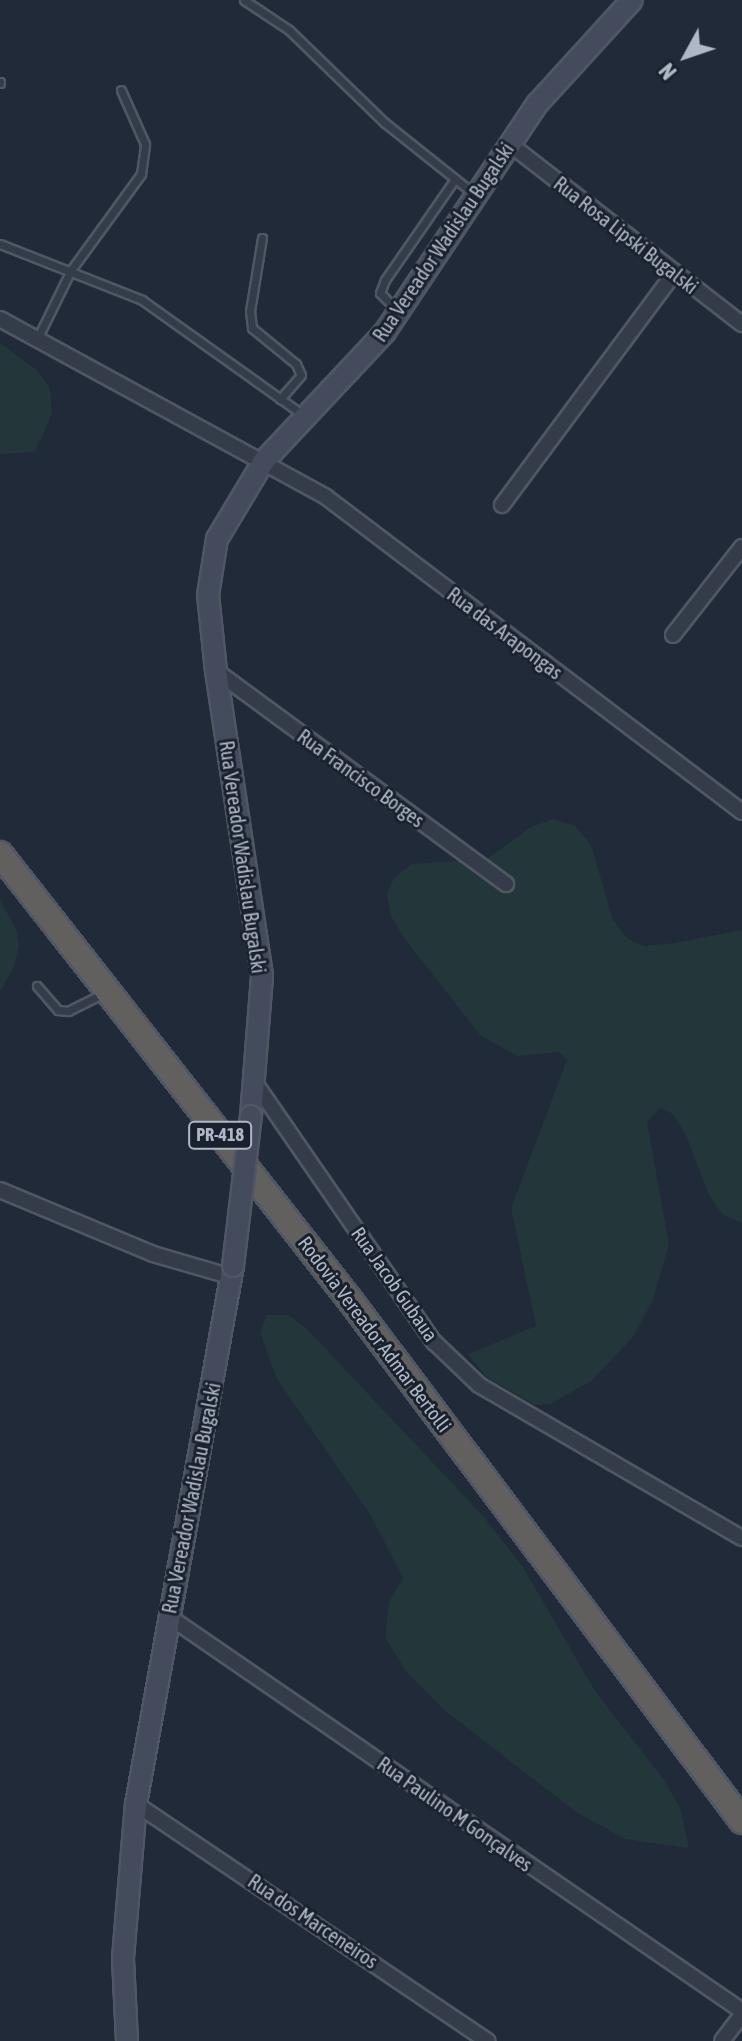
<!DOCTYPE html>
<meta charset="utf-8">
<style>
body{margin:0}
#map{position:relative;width:742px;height:2041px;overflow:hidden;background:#212a39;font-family:"Asap Condensed",sans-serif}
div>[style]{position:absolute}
.green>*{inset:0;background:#23363a}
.roads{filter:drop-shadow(2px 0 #505764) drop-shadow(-2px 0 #505764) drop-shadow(0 2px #505764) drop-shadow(0 -2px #505764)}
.service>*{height:7px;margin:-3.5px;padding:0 3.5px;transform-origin:3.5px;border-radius:3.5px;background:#353c49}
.minor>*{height:14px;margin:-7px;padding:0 7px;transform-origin:7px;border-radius:7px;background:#353c49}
.secondary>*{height:20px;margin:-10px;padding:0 10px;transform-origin:10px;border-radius:10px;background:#434b5c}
.trunk>*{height:24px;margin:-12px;padding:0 12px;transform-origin:12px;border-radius:12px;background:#61605e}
.bridges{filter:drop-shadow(2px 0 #505764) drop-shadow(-2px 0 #505764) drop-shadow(0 2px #505764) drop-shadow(0 -2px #505764)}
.secondary-bridge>*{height:20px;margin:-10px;padding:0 10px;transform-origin:10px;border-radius:10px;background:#434b5c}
span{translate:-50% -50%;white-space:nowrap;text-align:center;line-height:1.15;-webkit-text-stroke:6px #1a212e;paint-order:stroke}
.shield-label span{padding:2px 6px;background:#1a212e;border:2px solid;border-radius:6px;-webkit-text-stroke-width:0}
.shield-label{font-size:18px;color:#b0b7c5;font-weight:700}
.street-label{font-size:20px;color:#b0b7c5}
.north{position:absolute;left:646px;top:16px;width:80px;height:80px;-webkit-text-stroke:6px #1a212e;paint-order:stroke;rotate:230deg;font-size:22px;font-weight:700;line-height:32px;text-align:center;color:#b0b7c5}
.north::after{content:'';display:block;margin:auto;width:28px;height:36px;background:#b0b7c5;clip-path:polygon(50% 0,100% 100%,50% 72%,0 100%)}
</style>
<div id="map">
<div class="green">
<div style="clip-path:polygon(0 343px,37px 370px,50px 388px,52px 414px,35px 452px,0 454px)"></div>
<div style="clip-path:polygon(553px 819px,575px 826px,591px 845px,613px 920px,628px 939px,644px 946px,674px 943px,742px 930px,742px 1223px,722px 1214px,709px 1195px,686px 1135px,673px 1114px,660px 1108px,647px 1122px,669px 1244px,653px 1300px,633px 1337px,590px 1382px,550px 1404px,535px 1405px,485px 1376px,468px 1354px,536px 1326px,511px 1208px,567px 1060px,559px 1052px,518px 1056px,481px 1036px,404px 938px,391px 916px,387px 894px,394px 878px,411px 864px,487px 859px,531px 827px)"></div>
<div style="clip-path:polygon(0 900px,16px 929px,19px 945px,14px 967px,0 991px)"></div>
<div style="clip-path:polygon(267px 1315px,289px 1315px,308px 1330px,483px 1516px,523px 1567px,595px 1691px,664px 1780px,680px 1808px,689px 1848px,625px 1839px,576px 1812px,444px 1710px,406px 1671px,385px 1637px,389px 1602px,403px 1578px,371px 1516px,277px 1379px,260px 1333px)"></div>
</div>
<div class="roads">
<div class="service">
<div style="left:244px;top:0;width:54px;rotate:33.7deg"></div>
<div style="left:289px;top:30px;width:134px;rotate:44.1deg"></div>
<div style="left:385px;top:123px;width:112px;rotate:38.5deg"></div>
<div style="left:0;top:83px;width:1px;rotate:-90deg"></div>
<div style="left:262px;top:238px;width:74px;rotate:99.3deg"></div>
<div style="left:250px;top:311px;width:17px;rotate:83deg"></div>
<div style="left:252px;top:328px;width:57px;rotate:39.3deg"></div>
<div style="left:296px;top:364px;width:12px;rotate:66deg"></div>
<div style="left:301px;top:375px;width:32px;rotate:131deg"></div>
<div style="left:0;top:244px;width:153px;rotate:21.5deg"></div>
<div style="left:142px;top:300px;width:198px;rotate:35.5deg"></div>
<div style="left:397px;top:310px;width:24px;rotate:-135deg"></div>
<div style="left:380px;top:293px;width:14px;rotate:-69deg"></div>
<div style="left:385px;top:280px;width:123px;rotate:-55.3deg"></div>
<div style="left:38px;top:337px;width:75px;rotate:-63.8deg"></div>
<div style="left:71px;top:270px;width:119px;rotate:-53.9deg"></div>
<div style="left:141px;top:174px;width:30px;rotate:-82deg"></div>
<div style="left:145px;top:144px;width:59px;rotate:-114deg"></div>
<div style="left:37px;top:986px;width:32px;rotate:49deg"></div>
<div style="left:58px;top:1010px;width:10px;rotate:6deg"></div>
<div style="left:68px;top:1011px;width:40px;rotate:-26.6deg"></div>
</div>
<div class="minor">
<div style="left:511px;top:145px;width:292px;rotate:37.8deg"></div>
<div style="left:0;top:319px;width:371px;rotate:28.6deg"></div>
<div style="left:326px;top:497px;width:522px;rotate:37.13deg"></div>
<div style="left:502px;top:505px;width:289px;rotate:-53.4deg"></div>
<div style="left:673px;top:635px;width:112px;rotate:-51.9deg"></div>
<div style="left:216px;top:671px;width:360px;rotate:36.3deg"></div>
<div style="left:255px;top:1083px;width:315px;rotate:55.4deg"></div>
<div style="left:434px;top:1342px;width:62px;rotate:43.7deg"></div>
<div style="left:479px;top:1385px;width:304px;rotate:30.2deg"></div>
<div style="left:0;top:1190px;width:166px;rotate:22.7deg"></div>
<div style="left:153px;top:1254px;width:82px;rotate:16.2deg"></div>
<div style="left:168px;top:1616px;width:697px;rotate:34.53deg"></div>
<div style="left:136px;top:1804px;width:424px;rotate:34deg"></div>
<div style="left:722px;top:2041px;width:34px;rotate:-53deg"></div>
</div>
<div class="secondary">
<div style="left:251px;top:1116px;width:141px;rotate:-85.5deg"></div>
<div style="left:262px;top:975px;width:307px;rotate:-98.6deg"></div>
<div style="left:216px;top:671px;width:76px;rotate:-96deg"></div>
<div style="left:208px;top:595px;width:57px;rotate:-80.9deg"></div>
<div style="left:217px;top:539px;width:90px;rotate:-59.1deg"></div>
<div style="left:263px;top:462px;width:178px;rotate:-46.8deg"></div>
<div style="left:385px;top:332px;width:275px;rotate:-56.3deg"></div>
<div style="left:538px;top:103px;width:139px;rotate:-47.6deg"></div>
<div style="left:127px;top:2041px;width:83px;rotate:-92.8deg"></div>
<div style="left:123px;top:1958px;width:155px;rotate:-85.2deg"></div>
<div style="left:136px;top:1804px;width:547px;rotate:-79.78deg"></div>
</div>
<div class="trunk">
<div style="left:0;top:854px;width:567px;rotate:51.88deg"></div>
<div style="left:350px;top:1300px;width:652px;rotate:53.04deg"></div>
</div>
</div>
<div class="bridges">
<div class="secondary-bridge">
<div style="left:233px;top:1266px;width:151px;rotate:-83.2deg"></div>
</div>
</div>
<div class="shield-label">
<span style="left:220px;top:1135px">PR-418</span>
</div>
<div class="street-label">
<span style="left:626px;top:235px;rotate:38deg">Rua Rosa Lipski Bugalski</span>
<span style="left:443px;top:242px;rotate:-56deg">Rua Vereador Wadislau Bugalski</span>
<span style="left:505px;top:633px;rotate:37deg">Rua das Arapongas</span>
<span style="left:361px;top:778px;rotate:36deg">Rua Francisco Borges</span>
<span style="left:243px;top:857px;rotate:82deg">Rua Vereador Wadislau Bugalski</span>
<span style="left:395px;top:1284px;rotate:55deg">Rua Jacob Gubaua</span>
<span style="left:375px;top:1334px;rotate:53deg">Rodovia Vereador Admar Bertolli</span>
<span style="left:191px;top:1498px;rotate:-79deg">Rua Vereador Wadislau Bugalski</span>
<span style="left:455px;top:1814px;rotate:35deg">Rua Paulino M Gonçalves</span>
<span style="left:313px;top:1921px;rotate:34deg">Rua dos Marceneiros</span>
</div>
<div class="north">N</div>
</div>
